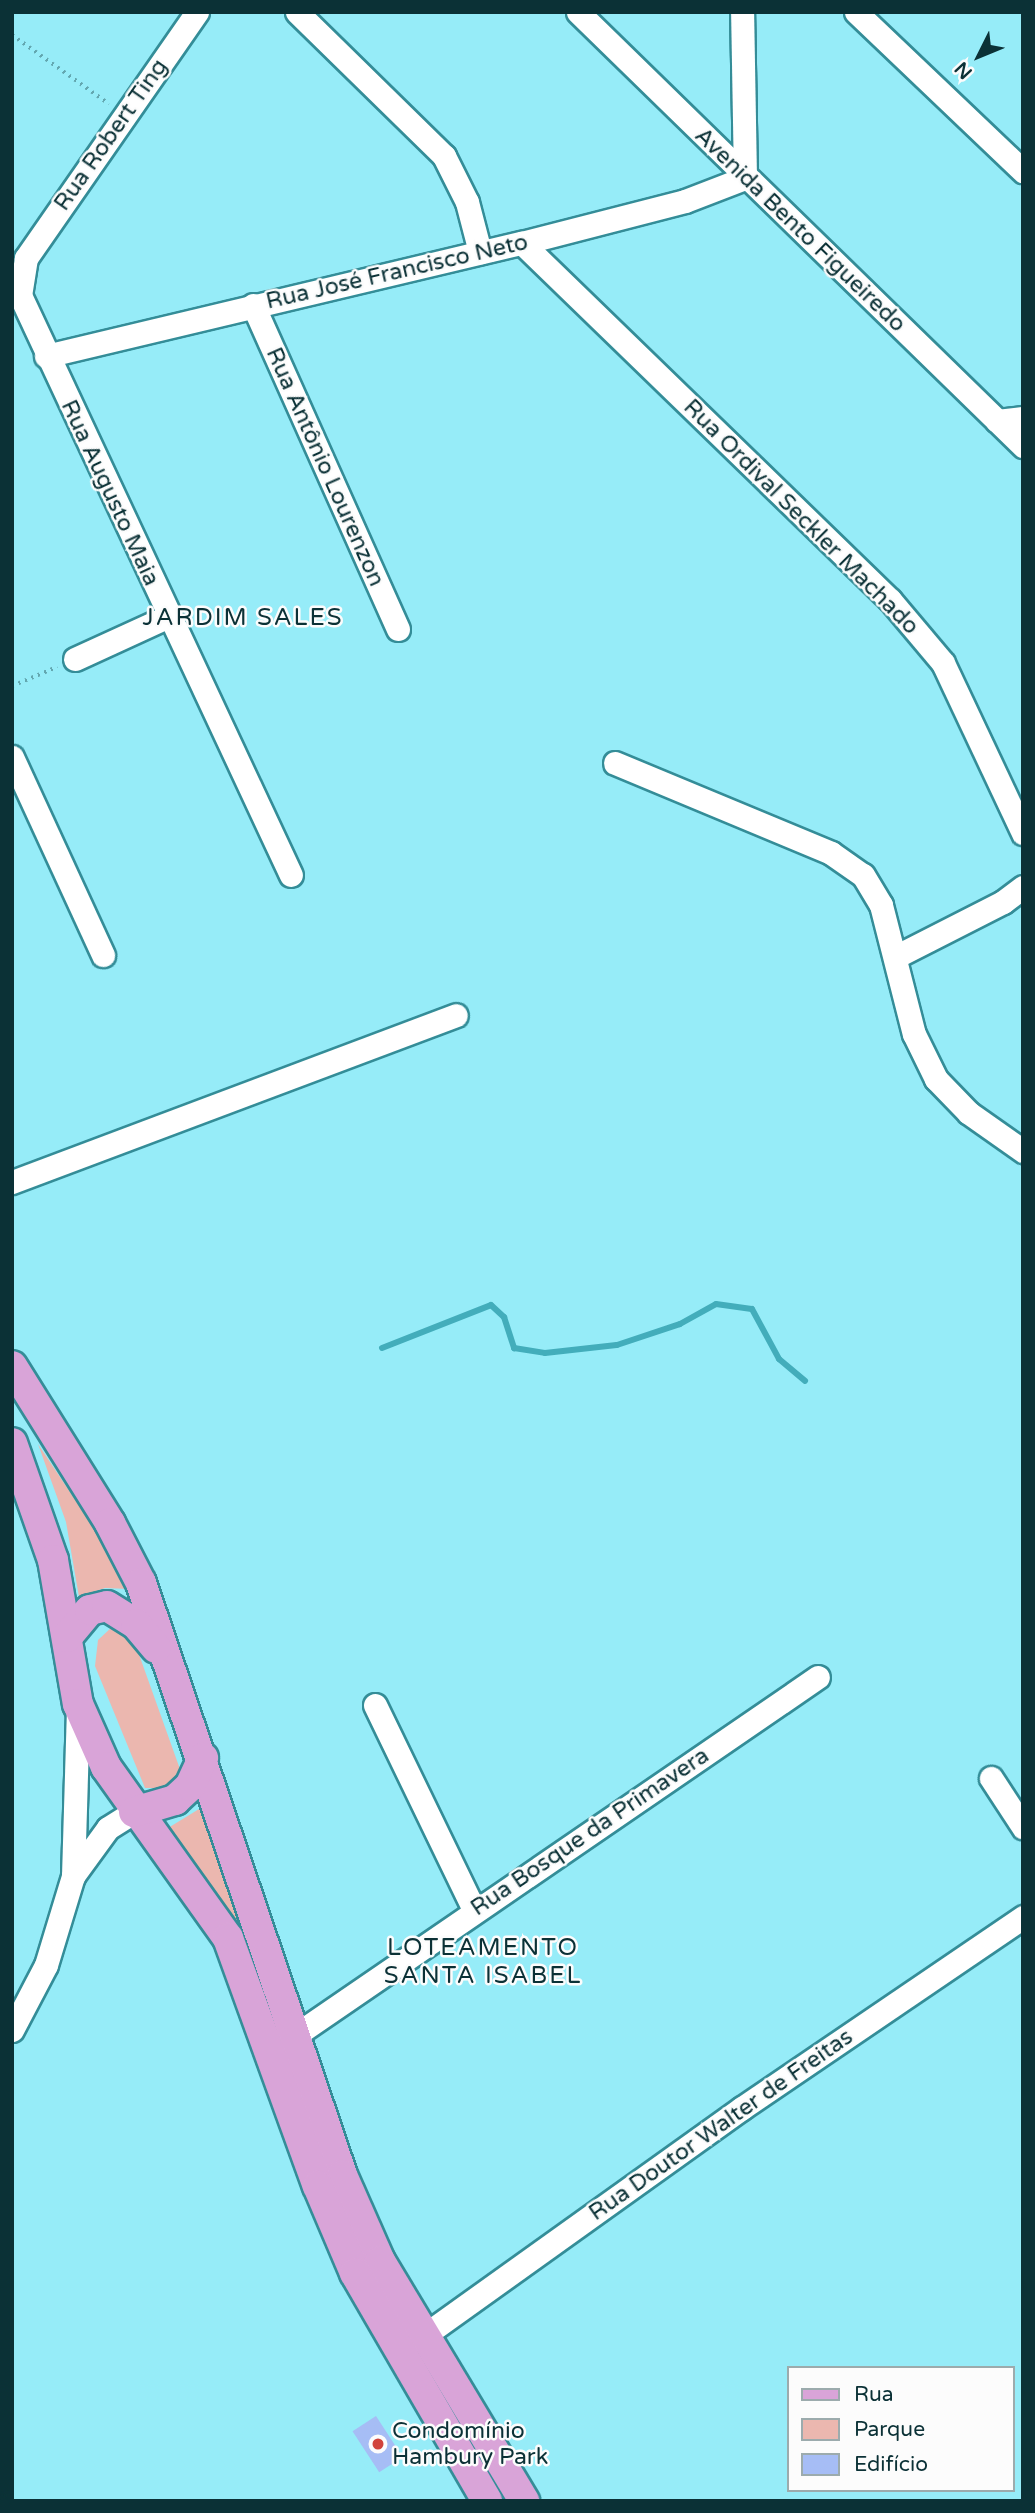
<!DOCTYPE html>
<meta charset="utf-8">
<style>
body{margin:0}
#map{position:relative;width:1035px;height:2513px;overflow:hidden;background:#96ecf8;font-family:"Varela Round",sans-serif}
div>[style]{position:absolute}
.green>*{inset:0;background:#ebb7af}
.stream>*{height:6px;margin:-3px;padding:0 3px;transform-origin:3px;border-radius:3px;background:#43adbb}
.building>*{inset:0;background:#a6bdf5;transform-origin:0 0}
.path>*{height:3.5px;margin-top:-1.75px;transform-origin:0;background:repeating-linear-gradient(90deg,#63a7b0 0 2px,transparent 0 7px)}
.roads{filter:drop-shadow(2px 0 #348d98) drop-shadow(-2px 0 #348d98) drop-shadow(0 2px #348d98) drop-shadow(0 -2px #348d98)}
.minor>*{height:23px;margin:-11.5px;padding:0 11.5px;transform-origin:11.5px;border-radius:11.5px;background:#fff}
.major>*{height:30px;margin:-15px;padding:0 15px;transform-origin:15px;border-radius:15px;background:#d9a4d8}
.dots>*{width:19px;height:19px;translate:-50% -50%;box-sizing:border-box;border:4px solid #fcfcfc;border-radius:50%}
span{translate:-50% -50%;white-space:nowrap;text-align:center;line-height:1.15;-webkit-text-stroke:5px #fcfcfc;paint-order:stroke}
.street-label{font-size:23px;color:#0b3136}
.poi-label{font-size:23px;color:#0b3136}
.left{translate:0 -50%;text-align:left}
.neighbourhood-label{font-size:24px;color:#0b3136;letter-spacing:2px}
.frame{position:absolute;inset:0;border:14px solid #0b3136;pointer-events:none}
.legend{position:absolute;left:787px;top:2366px;width:228px;height:126px;box-sizing:border-box;background:#fcfcfc;border:2px solid #9cabad;margin:0;padding:9px 12px;list-style:none;font-size:21px;color:#0b3136}
.legend li{display:flex;align-items:center;gap:14px;height:35px}
.legend b{width:35px;border:2px solid #9cabad}
.north{position:absolute;left:944px;top:21px;width:70px;height:70px;-webkit-text-stroke:5px #fcfcfc;paint-order:stroke;rotate:227deg;font-size:19px;font-weight:700;line-height:28px;text-align:center;color:#0b3136}
.north::after{content:'';display:block;margin:auto;width:24px;height:32px;background:#0b3136;clip-path:polygon(50% 0,100% 100%,50% 72%,0 100%)}
</style>
<div id="map">
<div class="green">
<div style="clip-path:polygon(38px 1444px,84px 1513px,129px 1589px,105px 1588px,79px 1597px,66px 1522px)"></div>
<div style="clip-path:polygon(112px 1627px,127px 1630px,136px 1646px,181px 1772px,163px 1788px,145px 1788px,95px 1666px,98px 1640px)"></div>
<div style="clip-path:polygon(204px 1806px,243px 1933px,168px 1828px)"></div>
</div>
<div class="stream">
<div style="left:382px;top:1348px;width:117px;rotate:-21.5deg"></div>
<div style="left:491px;top:1305px;width:18px;rotate:43deg"></div>
<div style="left:504px;top:1317px;width:33px;rotate:72deg"></div>
<div style="left:514px;top:1348px;width:31px;rotate:9deg"></div>
<div style="left:545px;top:1353px;width:72px;rotate:-6.3deg"></div>
<div style="left:617px;top:1345px;width:66px;rotate:-18.4deg"></div>
<div style="left:680px;top:1324px;width:41px;rotate:-29.1deg"></div>
<div style="left:716px;top:1304px;width:36px;rotate:8deg"></div>
<div style="left:752px;top:1309px;width:57px;rotate:61.6deg"></div>
<div style="left:779px;top:1359px;width:34px;rotate:40deg"></div>
</div>
<div class="building">
<div style="left:376px;top:2416px;width:49px;height:28px;rotate:57deg"></div>
</div>
<div class="path">
<div style="left:12px;top:35px;width:119px;rotate:35.4deg"></div>
<div style="left:12px;top:686px;width:49px;rotate:-22.9deg"></div>
</div>
<div class="roads">
<div class="minor">
<div style="left:197px;top:12px;width:300px;rotate:124.8deg"></div>
<div style="left:26px;top:258px;width:37px;rotate:99deg"></div>
<div style="left:20px;top:295px;width:640px;rotate:64.96deg"></div>
<div style="left:297px;top:12px;width:206px;rotate:44.4deg"></div>
<div style="left:444px;top:156px;width:51px;rotate:63.4deg"></div>
<div style="left:467px;top:202px;width:52px;rotate:75.4deg"></div>
<div style="left:578px;top:12px;width:622px;rotate:44.28deg"></div>
<div style="left:856px;top:12px;width:231px;rotate:43.6deg"></div>
<div style="left:522px;top:243px;width:513px;rotate:44.13deg"></div>
<div style="left:890px;top:600px;width:82px;rotate:49.9deg"></div>
<div style="left:943px;top:663px;width:188px;rotate:64.8deg"></div>
<div style="left:253px;top:305px;width:355px;rotate:65.9deg"></div>
<div style="left:46px;top:356px;width:489px;rotate:-13.4deg"></div>
<div style="left:522px;top:243px;width:168px;rotate:-14.4deg"></div>
<div style="left:685px;top:201px;width:64px;rotate:-21deg"></div>
<div style="left:745px;top:178px;width:166px;rotate:-91deg"></div>
<div style="left:997px;top:421px;width:26px;rotate:-7deg"></div>
<div style="left:75px;top:659px;width:103px;rotate:-24.6deg"></div>
<div style="left:12px;top:757px;width:218px;rotate:65.3deg"></div>
<div style="left:615px;top:763px;width:234px;rotate:22.6deg"></div>
<div style="left:831px;top:853px;width:39px;rotate:35deg"></div>
<div style="left:863px;top:875px;width:35px;rotate:59deg"></div>
<div style="left:881px;top:905px;width:133px;rotate:75.7deg"></div>
<div style="left:914px;top:1034px;width:50px;rotate:63.9deg"></div>
<div style="left:936px;top:1079px;width:47px;rotate:45.9deg"></div>
<div style="left:969px;top:1113px;width:66px;rotate:35.1deg"></div>
<div style="left:897px;top:956px;width:119px;rotate:-27deg"></div>
<div style="left:1003px;top:902px;width:25px;rotate:-37deg"></div>
<div style="left:12px;top:1182px;width:474px;rotate:-20.6deg"></div>
<div style="left:375px;top:1705px;width:228px;rotate:64.2deg"></div>
<div style="left:991px;top:1778px;width:59px;rotate:56.9deg"></div>
<div style="left:73px;top:1876px;width:59px;rotate:-53.9deg"></div>
<div style="left:108px;top:1828px;width:31px;rotate:-32deg"></div>
<div style="left:12px;top:2030px;width:73px;rotate:-62.4deg"></div>
<div style="left:46px;top:1965px;width:93px;rotate:-73.1deg"></div>
<div style="left:73px;top:1876px;width:166px;rotate:-88.3deg"></div>
<div style="left:294px;top:2036px;width:635px;rotate:-34.42deg"></div>
<div style="left:422px;top:2337px;width:393px;rotate:-35.6deg"></div>
<div style="left:742px;top:2108px;width:340px;rotate:-34.2deg"></div>
</div>
<div class="major">
<div style="left:12px;top:1366px;width:185px;rotate:58deg"></div>
<div style="left:110px;top:1523px;width:68px;rotate:62.7deg"></div>
<div style="left:141px;top:1583px;width:625px;rotate:71.25deg"></div>
<div style="left:342px;top:2175px;width:94px;rotate:66.2deg"></div>
<div style="left:380px;top:2261px;width:280px;rotate:59deg"></div>
<div style="left:12px;top:1443px;width:124px;rotate:70.7deg"></div>
<div style="left:53px;top:1560px;width:146px;rotate:80.2deg"></div>
<div style="left:78px;top:1704px;width:69px;rotate:66deg"></div>
<div style="left:106px;top:1767px;width:210px;rotate:54.5deg"></div>
<div style="left:228px;top:1938px;width:264px;rotate:70.1deg"></div>
<div style="left:318px;top:2186px;width:95px;rotate:67deg"></div>
<div style="left:355px;top:2273px;width:263px;rotate:59.9deg"></div>
<div style="left:67px;top:1637px;width:35px;rotate:-50deg"></div>
<div style="left:90px;top:1610px;width:17px;rotate:-13deg"></div>
<div style="left:107px;top:1606px;width:34px;rotate:32deg"></div>
<div style="left:136px;top:1624px;width:31px;rotate:50deg"></div>
<div style="left:134px;top:1812px;width:43px;rotate:-16.3deg"></div>
<div style="left:175px;top:1800px;width:21px;rotate:-43deg"></div>
<div style="left:190px;top:1786px;width:31px;rotate:-65deg"></div>
</div>
</div>
<div class="dots">
<div style="left:378px;top:2444px;background:#d1433b"></div>
</div>
<div class="street-label">
<span style="left:111px;top:135px;rotate:-55deg">Rua Robert Ting</span>
<span style="left:800px;top:230px;rotate:44deg">Avenida Bento Figueiredo</span>
<span style="left:397px;top:272px;rotate:-13deg">Rua José Francisco Neto</span>
<span style="left:325px;top:467px;rotate:66deg">Rua Antônio Lourenzon</span>
<span style="left:110px;top:493px;rotate:65deg">Rua Augusto Maia</span>
<span style="left:801px;top:517px;rotate:45deg">Rua Ordival Seckler Machado</span>
<span style="left:590px;top:1832px;rotate:-34deg">Rua Bosque da Primavera</span>
<span style="left:721px;top:2125px;rotate:-35deg">Rua Doutor Walter de Freitas</span>
</div>
<div class="poi-label">
<span class="left" style="left:392px;top:2444px">Condomínio<br>Hambury Park</span>
</div>
<div class="neighbourhood-label">
<span style="left:243px;top:618px">JARDIM SALES</span>
<span style="left:483px;top:1962px">LOTEAMENTO<br>SANTA ISABEL</span>
</div>
<div class="frame"></div>
<ul class="legend">
<li><b style="height:9px;background:#d9a4d8"></b>Rua</li>
<li><b style="height:19px;background:#ebb7af"></b>Parque</li>
<li><b style="height:19px;background:#a6bdf5"></b>Edifício</li>
</ul>
<div class="north">N</div>
</div>
